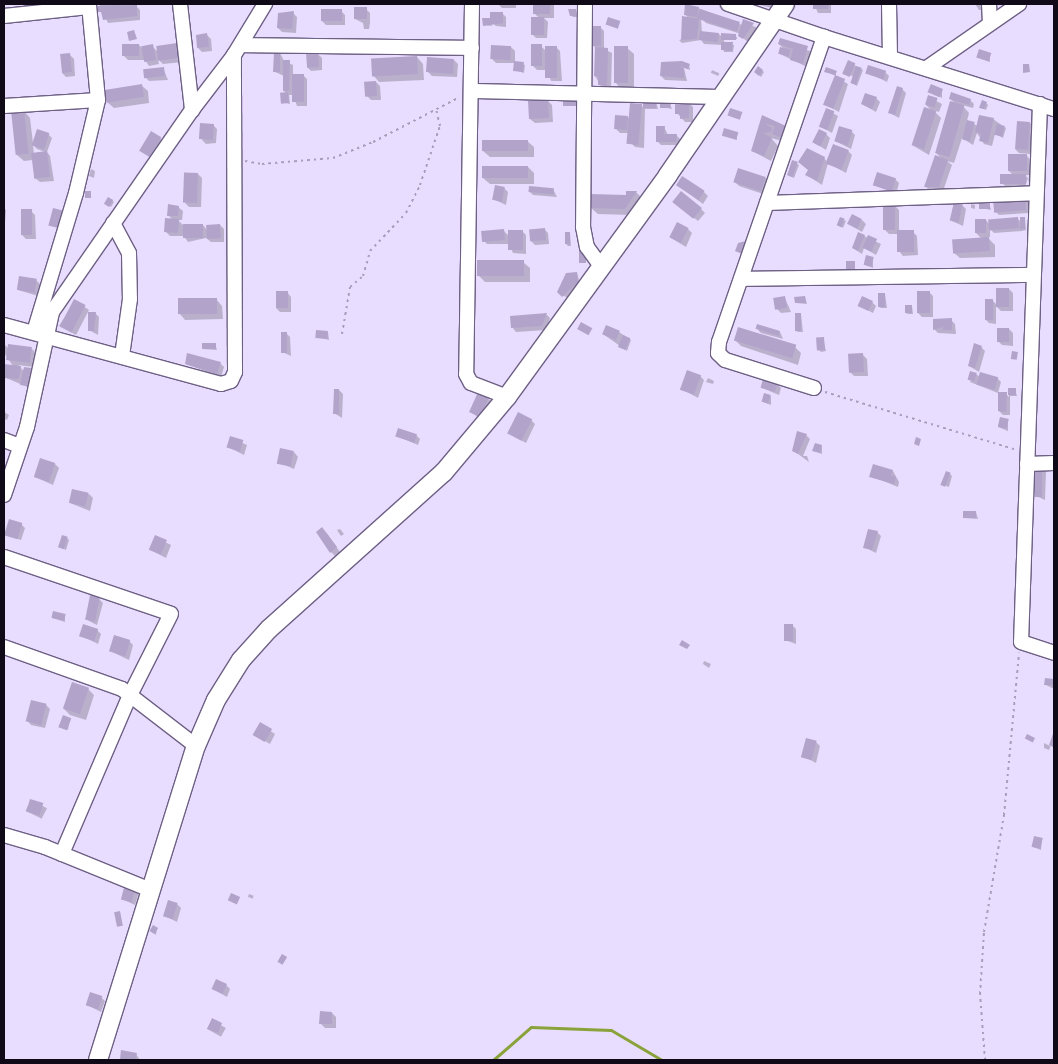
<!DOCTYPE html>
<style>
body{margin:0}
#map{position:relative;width:1058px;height:1064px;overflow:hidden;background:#e9ddff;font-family:"PT Sans Narrow",sans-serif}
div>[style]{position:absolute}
.shadow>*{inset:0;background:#0003;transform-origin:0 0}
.stream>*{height:3px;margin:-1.5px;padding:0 1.5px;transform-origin:1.5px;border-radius:1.5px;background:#89a23a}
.building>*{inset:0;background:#b2a3cb;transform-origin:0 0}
.path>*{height:2px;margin-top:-1px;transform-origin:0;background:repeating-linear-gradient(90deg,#a89eba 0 2.5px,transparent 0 6.5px)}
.roads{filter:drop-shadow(1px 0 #6e6085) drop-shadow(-1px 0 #6e6085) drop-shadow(0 1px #6e6085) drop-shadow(0 -1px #6e6085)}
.minor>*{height:14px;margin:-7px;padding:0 7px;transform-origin:7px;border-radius:7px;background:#fff}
.major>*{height:18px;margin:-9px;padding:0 9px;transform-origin:9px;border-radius:9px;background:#fff}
span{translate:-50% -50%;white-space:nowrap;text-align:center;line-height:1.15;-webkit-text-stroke:4px #e9ddff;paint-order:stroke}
.frame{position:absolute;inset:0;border:5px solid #100a18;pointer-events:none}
</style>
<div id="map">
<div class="shadow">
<div style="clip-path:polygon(22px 4px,33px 4px,33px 7px,26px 7px)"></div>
<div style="clip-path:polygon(99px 4px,136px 6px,140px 10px,140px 20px,108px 23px)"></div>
<div style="clip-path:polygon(498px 4px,516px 4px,516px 8px,502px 8px)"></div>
<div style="clip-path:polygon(535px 4px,554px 4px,554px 18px,544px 18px,548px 22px,547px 38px,536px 38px,532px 34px,539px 18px,535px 14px)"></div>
<div style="clip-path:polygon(756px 4px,782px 4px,780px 10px)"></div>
<div style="clip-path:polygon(814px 4px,831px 4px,831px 13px,818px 13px)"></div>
<div style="clip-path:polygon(975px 4px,986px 4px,986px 10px,979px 10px)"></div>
<div style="clip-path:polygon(698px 8px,742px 25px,744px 21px,757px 28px,748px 42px,739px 35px,741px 34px,706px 23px,701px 18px,702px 33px,719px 34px,723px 38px,737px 37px,737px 39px,723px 38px,725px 43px,734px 45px,733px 52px,724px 52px,723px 45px,704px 44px,701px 40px,682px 43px,679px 40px,685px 38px,689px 19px,685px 14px)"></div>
<div style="clip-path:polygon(366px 9px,370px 13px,370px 23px,369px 29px,364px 29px,363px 23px,355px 19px)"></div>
<div style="clip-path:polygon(576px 10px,578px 17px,573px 17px,571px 15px)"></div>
<div style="clip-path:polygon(341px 11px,345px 15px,345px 25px,326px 25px,322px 21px)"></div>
<div style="clip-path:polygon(293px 13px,297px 17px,296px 33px,282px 32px,278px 28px)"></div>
<div style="clip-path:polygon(502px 13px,506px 17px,506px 27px,496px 26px,491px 22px,492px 26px,484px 25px)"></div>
<div style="clip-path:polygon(600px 27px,604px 31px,604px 49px,612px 53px,611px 89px,603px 89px,595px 76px,596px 49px,593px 45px)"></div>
<div style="clip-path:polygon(207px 35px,211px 39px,212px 51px,202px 52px,198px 48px)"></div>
<div style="clip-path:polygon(780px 39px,812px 52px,807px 67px,780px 54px,785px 50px,779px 44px)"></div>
<div style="clip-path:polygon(139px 45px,142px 48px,152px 46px,158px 52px,177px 45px,181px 49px,183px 62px,163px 64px,158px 59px,159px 64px,149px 66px,145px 60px,128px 60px,124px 56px)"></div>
<div style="clip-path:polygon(541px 46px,546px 51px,556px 47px,560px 51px,562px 81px,551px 81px,547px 70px,537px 70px,533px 66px)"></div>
<div style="clip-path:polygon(511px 47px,515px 51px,515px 62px,525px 65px,524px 73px,514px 70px,515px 63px,496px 63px,492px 59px)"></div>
<div style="clip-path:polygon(627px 48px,634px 54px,634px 89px,621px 89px,615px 82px)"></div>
<div style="clip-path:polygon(280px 53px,284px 61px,293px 65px,293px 75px,303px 75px,307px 79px,307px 106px,297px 106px,293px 95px,289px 95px,290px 104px,282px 102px,287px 94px,284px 91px,284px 76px,275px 72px)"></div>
<div style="clip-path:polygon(318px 54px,322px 58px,322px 70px,311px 71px,307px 67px)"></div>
<div style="clip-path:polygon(990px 54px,990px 62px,978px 57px)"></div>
<div style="clip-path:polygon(70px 55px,74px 59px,75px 76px,66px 77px,62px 73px)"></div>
<div style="clip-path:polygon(417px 57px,423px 64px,424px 80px,379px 82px,373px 75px)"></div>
<div style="clip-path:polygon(454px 60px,458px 64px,457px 77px,432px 76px,428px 72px)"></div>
<div style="clip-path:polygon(849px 62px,863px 70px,857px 86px,852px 83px,854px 77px,845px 73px)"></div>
<div style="clip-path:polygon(662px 63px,689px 65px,690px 70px,684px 68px,687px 81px,665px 80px,661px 76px)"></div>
<div style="clip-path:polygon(163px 68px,168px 80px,149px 81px,145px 77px)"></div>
<div style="clip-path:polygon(759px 68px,764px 72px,761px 77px,756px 72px)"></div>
<div style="left:712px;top:70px;width:8px;height:3px;rotate:23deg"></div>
<div style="clip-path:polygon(825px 71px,836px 72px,836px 77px,848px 84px,839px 112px,826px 105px,836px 76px)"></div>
<div style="clip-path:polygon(867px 72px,885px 72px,889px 76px,887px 82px)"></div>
<div style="clip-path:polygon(376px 82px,380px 86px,381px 100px,371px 100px,367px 96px)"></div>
<div style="clip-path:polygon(141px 85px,148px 91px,149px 103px,114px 108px,107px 102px)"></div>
<div style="clip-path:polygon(902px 89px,906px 93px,899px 118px,890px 113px)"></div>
<div style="clip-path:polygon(942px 90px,942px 98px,930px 92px)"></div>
<div style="clip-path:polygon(929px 97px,942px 104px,939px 112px,933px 110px,941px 118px,929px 155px,912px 145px,932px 111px,926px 105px)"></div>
<div style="clip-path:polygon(876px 98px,880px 102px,876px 112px,862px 104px)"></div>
<div style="clip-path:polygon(950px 99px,970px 100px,974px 104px,973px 108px,962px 105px,969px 113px,967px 121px,978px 126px,993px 119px,1006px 128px,1003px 138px,995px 134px,992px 146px,984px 144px,977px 133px,973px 145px,962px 138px,954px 163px,947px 161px,952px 165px,943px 191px,930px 191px,926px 187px,935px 157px,942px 159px,936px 153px,956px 104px)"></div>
<div style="clip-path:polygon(548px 101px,552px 105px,553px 122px,535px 123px,530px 119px)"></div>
<div style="clip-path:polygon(656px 101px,658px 109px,645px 109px,644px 148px,635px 147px,631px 143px,631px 133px,620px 133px,616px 129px,628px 117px,631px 121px,641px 105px,644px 108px)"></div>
<div style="clip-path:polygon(689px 103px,693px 107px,693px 122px,685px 122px,677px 113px)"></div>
<div style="clip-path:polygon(986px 103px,988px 105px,986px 110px,981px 108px)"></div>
<div style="clip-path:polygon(670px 104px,672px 109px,662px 107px)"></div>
<div style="clip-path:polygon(827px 110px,838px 116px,832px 133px,821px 127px)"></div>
<div style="clip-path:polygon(evenodd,24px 111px,30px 118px,33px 143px,48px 134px,52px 138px,47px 152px,50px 156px,54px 181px,40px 182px,35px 178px,33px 160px,24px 161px,17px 155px,24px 111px,33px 145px,37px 149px,45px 152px,34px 154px,33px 145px)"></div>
<div style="clip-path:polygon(763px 117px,786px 127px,789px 143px,771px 138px,778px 146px,771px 161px,752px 151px)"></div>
<div style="clip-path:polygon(1030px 123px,1034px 127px,1031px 154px,1019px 153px,1015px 149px)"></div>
<div style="clip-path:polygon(213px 125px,217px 129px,216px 143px,206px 144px,202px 140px)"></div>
<div style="clip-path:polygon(664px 127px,668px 135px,676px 135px,680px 139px,680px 145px,661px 145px,657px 141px)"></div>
<div style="clip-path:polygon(851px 131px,855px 135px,851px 149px,835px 141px)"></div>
<div style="clip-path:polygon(737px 133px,737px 140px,723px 135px)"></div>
<div style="clip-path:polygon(826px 134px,830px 138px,826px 150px,815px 143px)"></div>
<div style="clip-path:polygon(160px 138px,164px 142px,154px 159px,142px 151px)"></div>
<div style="clip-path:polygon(527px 141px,534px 147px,534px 157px,490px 157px,483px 151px)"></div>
<div style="clip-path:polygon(848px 151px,852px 155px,846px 173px,828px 163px,822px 185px,807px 175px,824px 158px,828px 163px)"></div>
<div style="clip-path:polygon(1026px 155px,1031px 160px,1030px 175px,1025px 175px,1030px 180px,1030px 187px,1028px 178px,1025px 187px,1006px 187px,1002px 183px,1014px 176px,1008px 170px)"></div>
<div style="clip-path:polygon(793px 161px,799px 165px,794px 178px,789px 176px)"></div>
<div style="clip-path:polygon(528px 167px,534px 173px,534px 184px,490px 184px,483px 178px)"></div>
<div style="clip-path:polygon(91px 169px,95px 171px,94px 178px,89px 176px)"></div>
<div style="clip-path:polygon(739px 170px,766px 178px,770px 182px,766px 195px,739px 186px,735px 182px)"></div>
<div style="clip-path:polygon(198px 174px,202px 178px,201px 207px,189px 207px,185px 203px)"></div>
<div style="clip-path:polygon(895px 179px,899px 183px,896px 194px,875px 185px)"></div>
<div style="clip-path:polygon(677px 185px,704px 192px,708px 196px,703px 204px)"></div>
<div style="clip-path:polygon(504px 188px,508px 192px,506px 205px,493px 199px)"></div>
<div style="clip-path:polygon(553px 189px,557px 197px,533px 195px,529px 191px)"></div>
<div style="clip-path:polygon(627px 192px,636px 192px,642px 198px,631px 215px,598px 214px,591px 208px,627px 196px)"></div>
<div style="clip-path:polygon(109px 198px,114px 202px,111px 207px,108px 205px)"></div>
<div style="clip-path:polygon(1025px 199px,1029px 203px,1029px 213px,999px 215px,995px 211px)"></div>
<div style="clip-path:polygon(989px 202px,991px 210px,981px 208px)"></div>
<div style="clip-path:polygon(971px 204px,975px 205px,975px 209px,971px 208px)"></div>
<div style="clip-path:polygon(962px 205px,966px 209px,963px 226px,952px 221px)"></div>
<div style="clip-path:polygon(679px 206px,701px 209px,705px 213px,698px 221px)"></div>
<div style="clip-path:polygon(895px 206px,899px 210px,899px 232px,913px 232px,917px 236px,918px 255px,903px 256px,899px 251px,899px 234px,889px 234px,885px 230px)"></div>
<div style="clip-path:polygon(178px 207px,183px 211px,182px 220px,178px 220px,183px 225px,203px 225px,207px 230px,220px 225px,224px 229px,224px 242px,211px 242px,206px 238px,188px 242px,184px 236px,170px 236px,166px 232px,172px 219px,168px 215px)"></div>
<div style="clip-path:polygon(4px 208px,6px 210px,5px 223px,4px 223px)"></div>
<div style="clip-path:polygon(31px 211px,35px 215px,36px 239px,26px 239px,22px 235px)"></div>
<div style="clip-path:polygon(1025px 218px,1026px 230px,1022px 231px,994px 233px,990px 229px,990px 237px,987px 237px,995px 245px,995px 257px,960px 258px,953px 252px,982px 239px,976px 233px,986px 220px,989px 224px,1018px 219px,1021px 222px)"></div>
<div style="clip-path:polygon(844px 220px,846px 221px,843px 228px,838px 225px)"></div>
<div style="clip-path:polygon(862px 220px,866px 224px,862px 232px,849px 224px)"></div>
<div style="clip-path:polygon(544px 229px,548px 233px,549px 244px,535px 245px,531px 241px)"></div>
<div style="clip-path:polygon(688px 229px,692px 233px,686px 247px,671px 238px)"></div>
<div style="clip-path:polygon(504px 231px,509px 236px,522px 231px,526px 235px,526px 254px,513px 253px,509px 244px,487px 244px,483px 240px)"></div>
<div style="clip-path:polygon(570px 233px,571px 246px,568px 246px,566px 244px)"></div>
<div style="clip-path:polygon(864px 236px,881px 244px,876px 255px,864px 248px,862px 254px,853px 248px)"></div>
<div style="clip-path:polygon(873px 258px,873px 268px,865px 265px)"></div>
<div style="clip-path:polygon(523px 262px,530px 268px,530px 282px,485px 282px,479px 276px)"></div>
<div style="clip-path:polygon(577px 273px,581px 287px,570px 299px,562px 295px)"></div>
<div style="clip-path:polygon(36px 280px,40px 284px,38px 296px,18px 290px)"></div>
<div style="clip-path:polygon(1009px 289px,1013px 293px,1013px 311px,1001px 311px,996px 306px,996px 324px,989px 323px,985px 319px,993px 301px,997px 305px)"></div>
<div style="clip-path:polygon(287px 292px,291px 297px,291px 312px,280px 312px,276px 308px)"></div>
<div style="clip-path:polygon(929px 292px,933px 296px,933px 317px,922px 317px,918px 313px)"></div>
<div style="clip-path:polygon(885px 294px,887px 308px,881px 308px,879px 307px)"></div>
<div style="clip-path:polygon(805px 297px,807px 304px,796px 303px)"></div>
<div style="clip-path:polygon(785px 298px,791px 312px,781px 313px,777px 309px)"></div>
<div style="clip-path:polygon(216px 299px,222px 306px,223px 319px,185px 320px,179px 313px)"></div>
<div style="clip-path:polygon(75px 300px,89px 310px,76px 335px,59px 326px)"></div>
<div style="clip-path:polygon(872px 302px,876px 306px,873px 313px,860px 306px)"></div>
<div style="clip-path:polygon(912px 306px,913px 314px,908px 314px,906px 313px)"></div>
<div style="clip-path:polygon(95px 313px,99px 317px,98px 335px,89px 330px)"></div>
<div style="clip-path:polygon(801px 314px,803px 332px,798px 332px,796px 331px)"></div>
<div style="clip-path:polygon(547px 315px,550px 318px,546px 330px,516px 332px,512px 327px,512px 317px)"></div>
<div style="clip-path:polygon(951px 320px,955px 324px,956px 334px,938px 333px,934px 329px)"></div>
<div style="clip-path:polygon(757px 329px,780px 332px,783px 339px,761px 333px)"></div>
<div style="clip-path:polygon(1009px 329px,1013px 333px,1013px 346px,1002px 345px,998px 341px)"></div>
<div style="clip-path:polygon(328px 332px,329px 340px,317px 337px)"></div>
<div style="clip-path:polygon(619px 332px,631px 340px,627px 351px,603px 334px)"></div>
<div style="clip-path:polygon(286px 333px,290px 337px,291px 356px,282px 352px)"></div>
<div style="clip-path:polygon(823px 338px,826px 351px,821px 352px,819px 350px)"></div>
<div style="clip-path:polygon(735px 340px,795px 347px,801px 353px,798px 365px,741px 346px)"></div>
<div style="clip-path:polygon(4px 344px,8px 348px,31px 348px,35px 352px,33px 367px,18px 365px,24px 371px,31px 369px,35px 373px,32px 389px,4px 377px,5px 365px,13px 366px,4px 353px)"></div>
<div style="clip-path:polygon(215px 344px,217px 350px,203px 349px)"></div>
<div style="clip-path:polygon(981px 347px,985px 351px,979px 372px,969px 366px)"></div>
<div style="clip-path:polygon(863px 355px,867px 359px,868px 376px,854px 376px,850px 372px)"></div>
<div style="clip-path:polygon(220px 363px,224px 367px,221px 377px,186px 364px)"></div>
<div style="clip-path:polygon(976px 374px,980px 377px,997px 378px,1001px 382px,998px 393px,970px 382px)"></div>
<div style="clip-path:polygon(700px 376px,704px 380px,698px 398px,682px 389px)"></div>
<div style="clip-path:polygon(708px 378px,714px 381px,713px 384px,706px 382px)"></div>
<div style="clip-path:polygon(777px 384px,781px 388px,779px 395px,762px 388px)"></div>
<div style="clip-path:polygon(1009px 389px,1015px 389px,1017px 396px,1010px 396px,1010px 415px,1003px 415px,999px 411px,1006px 394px,1009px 397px)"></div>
<div style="clip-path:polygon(339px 390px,343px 394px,342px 418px,334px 413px)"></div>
<div style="clip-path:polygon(479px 393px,493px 402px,483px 420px,470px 412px)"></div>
<div style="clip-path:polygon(771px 396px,771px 405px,763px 402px)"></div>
<div style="clip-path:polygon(4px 412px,9px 415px,7px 420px,4px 419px)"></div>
<div style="clip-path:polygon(531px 420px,535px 424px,526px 443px,508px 433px)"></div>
<div style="clip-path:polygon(1008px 420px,1008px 431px,998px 427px)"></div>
<div style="clip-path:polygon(416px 435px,420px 439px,418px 445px,397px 436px)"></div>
<div style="clip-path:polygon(806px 435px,810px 439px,803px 456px,807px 456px,809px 462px,794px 451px)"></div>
<div style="clip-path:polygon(231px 438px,247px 445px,244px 455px,228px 447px)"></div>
<div style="clip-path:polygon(822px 446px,822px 454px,814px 451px)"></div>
<div style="clip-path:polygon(294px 452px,298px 457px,294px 469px,278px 462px)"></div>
<div style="clip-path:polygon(55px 464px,59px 468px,53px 485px,35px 477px)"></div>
<div style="clip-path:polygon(1041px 467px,1046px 471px,1045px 500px,1036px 496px)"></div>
<div style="clip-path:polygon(893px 471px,899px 482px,898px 487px,871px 476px)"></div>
<div style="clip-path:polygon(950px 474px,952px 476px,949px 487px,943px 485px)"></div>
<div style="clip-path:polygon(89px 494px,93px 498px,90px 511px,70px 503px)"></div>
<div style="clip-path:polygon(976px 512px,978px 519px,964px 518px)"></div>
<div style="clip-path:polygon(21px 524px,25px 528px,21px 540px,5px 535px)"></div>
<div style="clip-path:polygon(340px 529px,344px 534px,341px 536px,337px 530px)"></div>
<div style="clip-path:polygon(326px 532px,340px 552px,335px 556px,331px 552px)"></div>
<div style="clip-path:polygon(877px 532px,881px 536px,876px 553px,864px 547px)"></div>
<div style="clip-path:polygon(155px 537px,171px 545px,166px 558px,151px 550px)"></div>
<div style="clip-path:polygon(67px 538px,69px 540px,66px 550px,60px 547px)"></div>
<div style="clip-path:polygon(99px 599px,103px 603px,97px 625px,85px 619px)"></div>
<div style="clip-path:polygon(65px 615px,65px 622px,52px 618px)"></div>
<div style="clip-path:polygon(792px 625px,796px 629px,796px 644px,785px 640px)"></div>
<div style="clip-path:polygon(97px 630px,101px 634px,98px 644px,80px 635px)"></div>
<div style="clip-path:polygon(129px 641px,133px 645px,129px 660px,110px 651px)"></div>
<div style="clip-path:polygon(704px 661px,711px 664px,709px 668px,703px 664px)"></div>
<div style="clip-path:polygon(1046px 680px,1054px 680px,1054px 689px,1046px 685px)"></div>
<div style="clip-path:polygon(88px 689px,94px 695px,86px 720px,70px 715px,64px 709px)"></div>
<div style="clip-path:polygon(46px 705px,50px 709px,45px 728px,31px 725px,27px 720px)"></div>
<div style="clip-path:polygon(70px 719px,68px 730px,60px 726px)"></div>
<div style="clip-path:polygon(260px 724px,275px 734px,270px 744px,255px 735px)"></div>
<div style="clip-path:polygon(1054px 734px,1054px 749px,1051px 745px,1049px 750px,1044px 748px,1044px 743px,1050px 746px)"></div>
<div style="clip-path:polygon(816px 742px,820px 746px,816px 763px,803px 756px)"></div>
<div style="left:31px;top:800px;width:18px;height:12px;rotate:27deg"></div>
<div style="clip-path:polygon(1042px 839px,1041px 850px,1033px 847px)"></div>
<div style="clip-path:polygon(126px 885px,139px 892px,135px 905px,122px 899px)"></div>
<div style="left:249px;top:894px;width:5px;height:3px;rotate:22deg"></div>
<div style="clip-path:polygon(177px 904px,181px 908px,177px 922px,165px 916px)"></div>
<div style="clip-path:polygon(157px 929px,156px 935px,152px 932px)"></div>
<div style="clip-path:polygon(226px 985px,230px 989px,227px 997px,213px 989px)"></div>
<div style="clip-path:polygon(101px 997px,105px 1001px,101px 1012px,87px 1005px)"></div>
<div style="clip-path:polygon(332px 1013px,336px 1017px,336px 1028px,325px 1028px,321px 1024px)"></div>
<div style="left:212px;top:1020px;width:16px;height:10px;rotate:30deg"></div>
<div style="clip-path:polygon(136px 1054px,140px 1060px,121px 1059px)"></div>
</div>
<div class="stream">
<div style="left:493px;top:1060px;width:50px;rotate:-41deg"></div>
<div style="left:531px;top:1027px;width:80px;rotate:2.1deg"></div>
<div style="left:611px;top:1030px;width:59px;rotate:30.5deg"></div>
</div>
<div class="building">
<div style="left:533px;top:4px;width:17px;height:10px"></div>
<div style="clip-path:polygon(685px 4px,699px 7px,697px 17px,684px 15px)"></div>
<div style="left:813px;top:4px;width:15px;height:5px"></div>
<div style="clip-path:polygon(137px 5px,137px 16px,103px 20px,101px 12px,98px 12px,98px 6px)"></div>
<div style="left:354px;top:7px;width:13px;height:12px"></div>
<div style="left:321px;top:9px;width:21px;height:12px"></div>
<div style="clip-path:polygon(568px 9px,576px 9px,576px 16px,570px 16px)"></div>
<div style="left:700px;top:9px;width:42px;height:10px;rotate:18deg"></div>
<div style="clip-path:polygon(294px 11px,292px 29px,277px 28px,278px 13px)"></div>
<div style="clip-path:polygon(490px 12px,503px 12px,503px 23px,483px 26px,482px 18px,490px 18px)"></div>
<div style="clip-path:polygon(682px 16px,699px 19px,697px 39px,681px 40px)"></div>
<div style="left:531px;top:17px;width:13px;height:18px"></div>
<div style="left:608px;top:17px;width:13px;height:8px;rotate:18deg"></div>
<div style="clip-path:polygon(743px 19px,754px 23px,743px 39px,738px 36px)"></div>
<div style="left:592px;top:26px;width:9px;height:20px"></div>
<div style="clip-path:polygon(134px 30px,137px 39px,129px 41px,127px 32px)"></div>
<div style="left:700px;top:31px;width:19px;height:9px;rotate:6deg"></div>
<div style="clip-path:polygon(207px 33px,209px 47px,197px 48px,196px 35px)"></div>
<div style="clip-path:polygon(721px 33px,736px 34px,736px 40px,721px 40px)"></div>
<div style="clip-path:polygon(780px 38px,808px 46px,803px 64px,790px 60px,793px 49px,778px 44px)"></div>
<div style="clip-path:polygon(721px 42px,733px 42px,732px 51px,721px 50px)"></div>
<div style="left:177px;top:43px;width:15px;height:21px;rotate:82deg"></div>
<div style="left:122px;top:44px;width:17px;height:12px"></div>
<div style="left:153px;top:44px;width:16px;height:12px;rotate:79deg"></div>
<div style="left:542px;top:44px;width:22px;height:11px;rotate:90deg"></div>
<div style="left:491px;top:45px;width:20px;height:14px;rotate:3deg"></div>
<div style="left:545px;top:46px;width:12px;height:32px"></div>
<div style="left:628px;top:46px;width:37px;height:14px;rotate:90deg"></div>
<div style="clip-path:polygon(595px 47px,608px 48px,607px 86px,598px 85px,598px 77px,594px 76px)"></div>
<div style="left:780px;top:47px;width:11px;height:7px;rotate:15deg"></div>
<div style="left:979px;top:49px;width:13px;height:9px;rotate:18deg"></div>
<div style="clip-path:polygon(274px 52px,280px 52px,280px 72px,273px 72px)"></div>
<div style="left:318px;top:52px;width:15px;height:12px;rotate:86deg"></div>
<div style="left:70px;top:53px;width:19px;height:10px;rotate:84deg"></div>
<div style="left:417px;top:56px;width:18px;height:46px;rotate:87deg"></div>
<div style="left:427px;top:57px;width:27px;height:15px;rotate:4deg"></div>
<div style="clip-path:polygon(283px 60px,290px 60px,289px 91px,283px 91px)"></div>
<div style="left:848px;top:60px;width:8px;height:15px;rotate:23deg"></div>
<div style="left:514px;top:61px;width:10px;height:10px;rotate:6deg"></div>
<div style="clip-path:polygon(682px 61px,690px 64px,688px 69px,680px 66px,684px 69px,684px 78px,660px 76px,661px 62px)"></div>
<div style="clip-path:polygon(1023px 64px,1029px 64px,1030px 72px,1023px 73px)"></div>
<div style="left:868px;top:65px;width:19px;height:9px;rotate:18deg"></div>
<div style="clip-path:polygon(758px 66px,763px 70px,759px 76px,754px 72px)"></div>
<div style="left:856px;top:66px;width:6px;height:18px;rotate:18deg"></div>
<div style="left:164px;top:67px;width:9px;height:21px;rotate:84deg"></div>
<div style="clip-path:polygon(826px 67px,837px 71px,835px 75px,824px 72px)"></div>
<div style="left:292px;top:74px;width:12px;height:28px"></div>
<div style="left:835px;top:75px;width:11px;height:32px;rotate:22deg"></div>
<div style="left:376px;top:81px;width:15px;height:12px;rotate:86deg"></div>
<div style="left:142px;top:84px;width:13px;height:38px;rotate:81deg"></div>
<div style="left:931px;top:84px;width:13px;height:9px;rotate:23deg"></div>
<div style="clip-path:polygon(897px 86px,903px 88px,895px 115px,888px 113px)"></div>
<div style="left:288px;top:92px;width:11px;height:8px;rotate:85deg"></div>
<div style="clip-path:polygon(951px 92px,971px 99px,969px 105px,949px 99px)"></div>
<div style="clip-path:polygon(865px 93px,877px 97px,872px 109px,861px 104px)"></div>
<div style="left:928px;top:95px;width:10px;height:10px;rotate:17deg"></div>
<div style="clip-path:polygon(577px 99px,577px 106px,563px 106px,563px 100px)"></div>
<div style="left:643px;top:99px;width:13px;height:9px"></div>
<div style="left:548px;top:100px;width:18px;height:20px;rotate:87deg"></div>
<div style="clip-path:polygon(982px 100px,987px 102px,984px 109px,979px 108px)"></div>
<div style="left:950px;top:101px;width:15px;height:54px;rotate:16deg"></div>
<div style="clip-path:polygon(660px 102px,671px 103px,670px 108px,660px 108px)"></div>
<div style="clip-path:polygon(675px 102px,689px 102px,689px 118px,680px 119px,680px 114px,675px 114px)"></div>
<div style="left:630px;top:103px;width:12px;height:41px;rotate:5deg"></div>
<div style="left:924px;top:107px;width:13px;height:40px;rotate:18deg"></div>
<div style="left:730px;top:108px;width:13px;height:8px;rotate:18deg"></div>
<div style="left:826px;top:108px;width:9px;height:20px;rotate:21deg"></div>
<div style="left:24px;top:110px;width:44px;height:13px;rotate:84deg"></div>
<div style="left:615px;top:115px;width:13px;height:14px;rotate:4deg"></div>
<div style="clip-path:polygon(762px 115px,786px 126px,783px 138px,772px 134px,775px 126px,764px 123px,772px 128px,771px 132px,763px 133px,772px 138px,764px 156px,751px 151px)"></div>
<div style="clip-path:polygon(979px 115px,994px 118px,988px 143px,979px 141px,981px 134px,975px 132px)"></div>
<div style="left:967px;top:120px;width:8px;height:20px;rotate:14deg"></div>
<div style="left:1017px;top:121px;width:13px;height:28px;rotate:4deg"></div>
<div style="left:214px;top:124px;width:16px;height:14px;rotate:94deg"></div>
<div style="left:997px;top:124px;width:8px;height:11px;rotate:14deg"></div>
<div style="clip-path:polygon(656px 126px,665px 126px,664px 134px,677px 134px,676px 142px,656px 142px)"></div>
<div style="left:839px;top:126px;width:14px;height:16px;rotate:17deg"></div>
<div style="left:724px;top:128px;width:15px;height:8px;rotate:16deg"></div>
<div style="left:37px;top:129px;width:13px;height:17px;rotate:18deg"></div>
<div style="left:819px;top:129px;width:9px;height:15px;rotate:27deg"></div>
<div style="left:151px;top:131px;width:12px;height:23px;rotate:31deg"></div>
<div style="left:482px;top:140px;width:46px;height:11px"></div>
<div style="left:833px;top:144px;width:17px;height:21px;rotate:21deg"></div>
<div style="clip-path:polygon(807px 148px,825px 157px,817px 181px,805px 175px,808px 170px,798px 162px)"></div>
<div style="left:47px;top:151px;width:26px;height:16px;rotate:83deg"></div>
<div style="left:1008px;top:154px;width:19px;height:17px"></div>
<div style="clip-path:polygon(935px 155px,948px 160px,939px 187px,924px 187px)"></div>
<div style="left:792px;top:160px;width:6px;height:16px;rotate:18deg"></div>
<div style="left:482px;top:166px;width:46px;height:12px"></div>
<div style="left:738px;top:168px;width:29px;height:15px;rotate:18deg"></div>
<div style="left:877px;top:172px;width:20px;height:14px;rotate:18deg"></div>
<div style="left:198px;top:173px;width:30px;height:14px;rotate:92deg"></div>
<div style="left:1000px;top:174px;width:26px;height:10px"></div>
<div style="left:682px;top:176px;width:27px;height:11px;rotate:33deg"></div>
<div style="left:495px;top:185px;width:10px;height:15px;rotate:11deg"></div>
<div style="left:529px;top:186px;width:25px;height:6px;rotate:5deg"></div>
<div style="left:85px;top:191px;width:6px;height:7px"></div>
<div style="clip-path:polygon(626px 191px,637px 191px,625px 209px,590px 208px,590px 194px,626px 195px)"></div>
<div style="left:681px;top:191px;width:27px;height:14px;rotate:39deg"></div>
<div style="left:108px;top:197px;width:6px;height:8px;rotate:31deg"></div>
<div style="left:1025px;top:198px;width:12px;height:32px;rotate:85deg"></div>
<div style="left:979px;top:201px;width:11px;height:8px"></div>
<div style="left:954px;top:202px;width:9px;height:19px;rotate:13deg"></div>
<div style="clip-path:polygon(168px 204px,179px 206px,178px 216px,167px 216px)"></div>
<div style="left:883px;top:205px;width:12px;height:25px"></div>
<div style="left:53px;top:208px;width:11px;height:18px;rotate:15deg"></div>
<div style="left:32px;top:209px;width:26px;height:11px;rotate:90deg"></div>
<div style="left:852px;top:214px;width:11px;height:11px;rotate:27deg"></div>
<div style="left:840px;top:217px;width:5px;height:9px;rotate:22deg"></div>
<div style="left:1018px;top:217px;width:11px;height:30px;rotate:85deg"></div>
<div style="left:1020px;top:217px;width:5px;height:12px"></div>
<div style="left:165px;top:218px;width:14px;height:14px;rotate:4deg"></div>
<div style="left:975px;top:219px;width:11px;height:14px"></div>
<div style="left:677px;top:222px;width:13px;height:17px;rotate:27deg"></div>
<div style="left:183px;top:224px;width:20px;height:14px"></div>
<div style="left:220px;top:224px;width:14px;height:14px;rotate:86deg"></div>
<div style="left:545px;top:228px;width:12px;height:16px;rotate:85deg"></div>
<div style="left:504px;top:229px;width:11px;height:23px;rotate:85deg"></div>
<div style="left:508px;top:230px;width:15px;height:20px"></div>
<div style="left:914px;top:230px;width:22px;height:17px;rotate:90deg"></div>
<div style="left:565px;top:232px;width:5px;height:12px"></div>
<div style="clip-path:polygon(858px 232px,865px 235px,858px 251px,852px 248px)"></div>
<div style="left:868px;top:235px;width:10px;height:14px;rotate:24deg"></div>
<div style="left:989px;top:237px;width:14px;height:37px;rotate:86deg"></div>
<div style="clip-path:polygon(746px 241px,742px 254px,735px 251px,738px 243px)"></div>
<div style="left:579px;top:250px;width:7px;height:13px"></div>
<div style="left:866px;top:255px;width:8px;height:10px;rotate:14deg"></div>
<div style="left:524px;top:260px;width:16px;height:47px;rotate:90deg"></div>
<div style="left:846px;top:261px;width:9px;height:12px"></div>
<div style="clip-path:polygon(577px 272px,578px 282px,562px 297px,557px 292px,566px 273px)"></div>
<div style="left:19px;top:276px;width:18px;height:14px;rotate:9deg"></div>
<div style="left:996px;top:288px;width:13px;height:19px"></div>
<div style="left:276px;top:291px;width:12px;height:17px"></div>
<div style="left:917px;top:291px;width:13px;height:22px"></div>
<div style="left:878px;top:293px;width:7px;height:14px"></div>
<div style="left:785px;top:296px;width:12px;height:12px;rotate:81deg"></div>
<div style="clip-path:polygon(805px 296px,806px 303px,795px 303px,794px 297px)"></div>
<div style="left:862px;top:296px;width:12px;height:11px;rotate:24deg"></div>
<div style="left:178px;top:298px;width:39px;height:16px"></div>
<div style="left:74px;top:299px;width:13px;height:31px;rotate:27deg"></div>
<div style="left:985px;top:299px;width:8px;height:21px"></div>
<div style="left:905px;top:305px;width:7px;height:8px"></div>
<div style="clip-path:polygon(88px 312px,96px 312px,94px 331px,88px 331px)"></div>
<div style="clip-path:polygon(547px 313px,542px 326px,511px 328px,510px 316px)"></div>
<div style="left:795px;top:313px;width:6px;height:18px"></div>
<div style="clip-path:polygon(952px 318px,952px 330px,943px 330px,943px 327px,933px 330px,933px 319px)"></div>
<div style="left:581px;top:322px;width:13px;height:8px;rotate:29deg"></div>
<div style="left:757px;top:324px;width:24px;height:5px;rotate:17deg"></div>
<div style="left:606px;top:325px;width:15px;height:10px;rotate:23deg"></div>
<div style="left:738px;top:327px;width:61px;height:14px;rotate:17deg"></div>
<div style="left:997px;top:328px;width:12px;height:14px"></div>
<div style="left:316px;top:330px;width:12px;height:8px;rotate:5deg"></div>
<div style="left:281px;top:332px;width:6px;height:21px"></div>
<div style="left:623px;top:335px;width:8px;height:13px;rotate:23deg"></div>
<div style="left:824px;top:337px;width:13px;height:8px;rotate:86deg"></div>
<div style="left:202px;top:343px;width:14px;height:6px"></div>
<div style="clip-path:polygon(974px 343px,982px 346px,975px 368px,968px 366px)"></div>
<div style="left:8px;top:344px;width:24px;height:16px;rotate:7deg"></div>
<div style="left:1012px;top:351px;width:6px;height:8px;rotate:9deg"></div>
<div style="clip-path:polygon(187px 353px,221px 362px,217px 374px,185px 364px)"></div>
<div style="left:863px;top:353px;width:19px;height:15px;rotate:87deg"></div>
<div style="clip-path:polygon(4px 364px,21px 366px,19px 379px,4px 378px)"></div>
<div style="clip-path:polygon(24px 367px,31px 368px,28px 386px,20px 385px)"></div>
<div style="left:687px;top:370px;width:15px;height:21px;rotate:20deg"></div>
<div style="left:970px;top:371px;width:7px;height:9px;rotate:16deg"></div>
<div style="left:980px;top:372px;width:19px;height:13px;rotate:16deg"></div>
<div style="left:763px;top:379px;width:15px;height:9px;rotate:16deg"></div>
<div style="left:1008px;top:388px;width:8px;height:7px"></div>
<div style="clip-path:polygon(334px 389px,339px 389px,339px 414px,333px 414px)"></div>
<div style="left:478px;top:392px;width:12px;height:22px;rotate:24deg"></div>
<div style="clip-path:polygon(998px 392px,1007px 392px,1006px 412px,998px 411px)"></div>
<div style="left:764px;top:393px;width:7px;height:9px;rotate:16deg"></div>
<div style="left:518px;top:412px;width:16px;height:24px;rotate:27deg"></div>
<div style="left:1000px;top:417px;width:9px;height:10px;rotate:13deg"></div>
<div style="left:398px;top:428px;width:20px;height:9px;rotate:18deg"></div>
<div style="clip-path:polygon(797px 431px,807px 434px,798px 454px,792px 451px)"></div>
<div style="left:230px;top:436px;width:14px;height:12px;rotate:17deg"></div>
<div style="clip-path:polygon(916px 437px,921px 439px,919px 446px,914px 444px)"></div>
<div style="clip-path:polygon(815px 443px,822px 445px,820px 453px,812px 451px)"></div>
<div style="left:280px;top:448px;width:14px;height:16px;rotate:12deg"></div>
<div style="left:40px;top:458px;width:16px;height:20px;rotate:18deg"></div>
<div style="clip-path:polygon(873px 464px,893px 470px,891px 475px,896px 477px,894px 484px,869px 477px)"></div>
<div style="left:1035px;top:466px;width:7px;height:31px"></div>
<div style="left:946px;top:471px;width:5px;height:15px;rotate:22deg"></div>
<div style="left:72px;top:489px;width:17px;height:14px;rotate:13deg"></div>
<div style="left:963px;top:511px;width:13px;height:7px"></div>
<div style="left:9px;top:519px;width:14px;height:17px;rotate:17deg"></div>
<div style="clip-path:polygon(322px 527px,337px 547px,330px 553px,316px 532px)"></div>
<div style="clip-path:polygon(868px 529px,878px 531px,872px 550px,863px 548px)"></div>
<div style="left:62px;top:535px;width:6px;height:13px;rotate:18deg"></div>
<div style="left:155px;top:535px;width:13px;height:16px;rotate:23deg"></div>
<div style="left:90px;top:595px;width:10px;height:25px;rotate:11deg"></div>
<div style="left:53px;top:611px;width:13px;height:7px;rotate:13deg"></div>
<div style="left:83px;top:624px;width:16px;height:13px;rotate:18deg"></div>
<div style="left:784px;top:624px;width:9px;height:17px"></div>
<div style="left:114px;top:635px;width:17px;height:17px;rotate:17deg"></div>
<div style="clip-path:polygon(682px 640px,690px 645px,687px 649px,679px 645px)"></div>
<div style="clip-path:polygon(1045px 678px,1054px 679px,1054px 685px,1044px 685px)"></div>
<div style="left:72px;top:682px;width:18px;height:28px;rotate:19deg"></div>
<div style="left:31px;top:700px;width:16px;height:22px;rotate:14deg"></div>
<div style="left:63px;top:715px;width:9px;height:13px;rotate:21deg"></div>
<div style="left:260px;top:722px;width:14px;height:15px;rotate:30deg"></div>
<div style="clip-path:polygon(1054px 731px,1054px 747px,1049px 745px)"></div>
<div style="left:1027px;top:734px;width:9px;height:5px;rotate:27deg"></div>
<div style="left:806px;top:738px;width:11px;height:20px;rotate:15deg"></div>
<div style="left:30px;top:799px;width:14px;height:13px;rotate:17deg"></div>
<div style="left:1034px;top:836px;width:9px;height:11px;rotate:13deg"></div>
<div style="left:125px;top:884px;width:11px;height:16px;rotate:15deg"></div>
<div style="left:231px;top:893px;width:10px;height:8px;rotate:24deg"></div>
<div style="left:168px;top:900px;width:10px;height:17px;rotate:17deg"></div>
<div style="left:120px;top:911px;width:15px;height:6px;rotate:79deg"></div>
<div style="left:153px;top:925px;width:6px;height:7px;rotate:31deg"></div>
<div style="left:282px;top:954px;width:6px;height:9px;rotate:31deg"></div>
<div style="left:216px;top:979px;width:12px;height:11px;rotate:24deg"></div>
<div style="left:90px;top:992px;width:13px;height:14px;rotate:18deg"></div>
<div style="clip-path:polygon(320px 1011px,332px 1012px,332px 1024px,319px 1024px)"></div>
<div style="clip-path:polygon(212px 1018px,222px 1023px,218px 1033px,207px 1029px)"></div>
<div style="clip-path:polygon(121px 1050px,137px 1053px,135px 1060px,120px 1059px)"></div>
</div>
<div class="path">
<div style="left:245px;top:161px;width:17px;rotate:10deg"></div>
<div style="left:262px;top:164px;width:71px;rotate:-4.8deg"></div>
<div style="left:333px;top:158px;width:43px;rotate:-21.8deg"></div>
<div style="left:373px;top:142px;width:96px;rotate:-27.4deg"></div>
<div style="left:342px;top:334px;width:48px;rotate:-80.3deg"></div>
<div style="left:350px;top:287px;width:17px;rotate:-40deg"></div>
<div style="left:363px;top:276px;width:26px;rotate:-74deg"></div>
<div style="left:370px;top:251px;width:52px;rotate:-46.5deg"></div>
<div style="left:406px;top:213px;width:31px;rotate:-63deg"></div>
<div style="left:420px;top:185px;width:62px;rotate:-71.3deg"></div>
<div style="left:440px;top:126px;width:17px;rotate:-103deg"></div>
<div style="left:825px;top:392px;width:201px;rotate:16.8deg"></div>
<div style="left:985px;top:1060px;width:66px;rotate:-94.3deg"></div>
<div style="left:980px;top:994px;width:62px;rotate:-86.3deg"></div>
<div style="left:984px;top:932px;width:119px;rotate:-80.3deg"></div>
<div style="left:1004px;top:815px;width:163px;rotate:-84.7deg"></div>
</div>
<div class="roads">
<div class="minor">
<div style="left:180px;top:4px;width:107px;rotate:83.5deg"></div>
<div style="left:472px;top:4px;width:370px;rotate:90.9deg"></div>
<div style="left:466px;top:374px;width:10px;rotate:61deg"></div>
<div style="left:471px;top:383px;width:39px;rotate:21deg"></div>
<div style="left:585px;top:4px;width:223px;rotate:90.5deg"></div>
<div style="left:583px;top:227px;width:20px;rotate:79deg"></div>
<div style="left:587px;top:247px;width:24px;rotate:54deg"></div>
<div style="left:728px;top:4px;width:102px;rotate:19deg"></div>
<div style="left:824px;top:37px;width:241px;rotate:17.4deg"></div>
<div style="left:889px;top:4px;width:53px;rotate:88.9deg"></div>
<div style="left:989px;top:4px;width:19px;rotate:87deg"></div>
<div style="left:4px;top:16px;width:85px;rotate:-6deg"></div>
<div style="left:241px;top:45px;width:231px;rotate:0.7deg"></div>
<div style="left:928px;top:67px;width:111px;rotate:-34.7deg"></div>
<div style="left:472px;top:91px;width:250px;rotate:1.4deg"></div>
<div style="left:1040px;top:104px;width:538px;rotate:92.02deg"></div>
<div style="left:1021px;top:642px;width:35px;rotate:18deg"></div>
<div style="left:4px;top:106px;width:94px;rotate:-3.7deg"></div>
<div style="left:767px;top:203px;width:269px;rotate:-2.1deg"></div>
<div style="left:113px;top:223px;width:34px;rotate:62deg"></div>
<div style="left:129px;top:253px;width:46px;rotate:88.8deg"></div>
<div style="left:130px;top:299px;width:58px;rotate:98deg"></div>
<div style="left:741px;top:279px;width:292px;rotate:-0.8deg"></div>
<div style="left:4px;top:325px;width:225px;rotate:15.2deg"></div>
<div style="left:221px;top:384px;width:10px;rotate:-17deg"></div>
<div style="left:231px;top:381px;width:10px;rotate:-66deg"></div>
<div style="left:235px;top:372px;width:317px;rotate:-90.2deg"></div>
<div style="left:34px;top:332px;width:145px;rotate:-73.2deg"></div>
<div style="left:76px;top:193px;width:96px;rotate:-76.7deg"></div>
<div style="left:98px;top:100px;width:96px;rotate:-95.4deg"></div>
<div style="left:814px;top:388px;width:93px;rotate:-162.5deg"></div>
<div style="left:725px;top:360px;width:10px;rotate:-135deg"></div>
<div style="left:718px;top:353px;width:11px;rotate:-85deg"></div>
<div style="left:719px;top:342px;width:323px;rotate:-71deg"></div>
<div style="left:4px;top:440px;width:17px;rotate:21deg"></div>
<div style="left:1027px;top:464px;width:27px;rotate:-2deg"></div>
<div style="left:4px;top:495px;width:72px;rotate:-71.3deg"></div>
<div style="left:27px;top:427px;width:118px;rotate:-77.7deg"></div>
<div style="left:52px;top:312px;width:246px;rotate:-55.3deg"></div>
<div style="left:192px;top:110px;width:69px;rotate:-52.6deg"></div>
<div style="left:234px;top:55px;width:60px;rotate:-58.7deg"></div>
<div style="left:4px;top:557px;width:176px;rotate:18.8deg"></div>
<div style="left:171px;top:614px;width:91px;rotate:116.8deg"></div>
<div style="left:130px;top:695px;width:173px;rotate:113.2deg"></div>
<div style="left:4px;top:647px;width:125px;rotate:19.6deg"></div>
<div style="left:122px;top:689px;width:93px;rotate:37.6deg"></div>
<div style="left:4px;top:835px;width:43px;rotate:16.3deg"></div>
<div style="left:45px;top:847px;width:114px;rotate:22.1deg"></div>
</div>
<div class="major">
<div style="left:98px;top:1060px;width:329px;rotate:-72.7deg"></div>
<div style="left:196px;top:746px;width:50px;rotate:-66.5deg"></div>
<div style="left:216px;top:700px;width:47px;rotate:-58deg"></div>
<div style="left:241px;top:660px;width:42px;rotate:-47.9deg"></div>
<div style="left:269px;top:629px;width:235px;rotate:-41.9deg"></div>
<div style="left:444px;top:472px;width:98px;rotate:-50deg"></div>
<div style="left:507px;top:397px;width:274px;rotate:-54deg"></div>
<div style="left:668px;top:175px;width:207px;rotate:-55.6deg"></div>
</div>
</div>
<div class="frame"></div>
</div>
